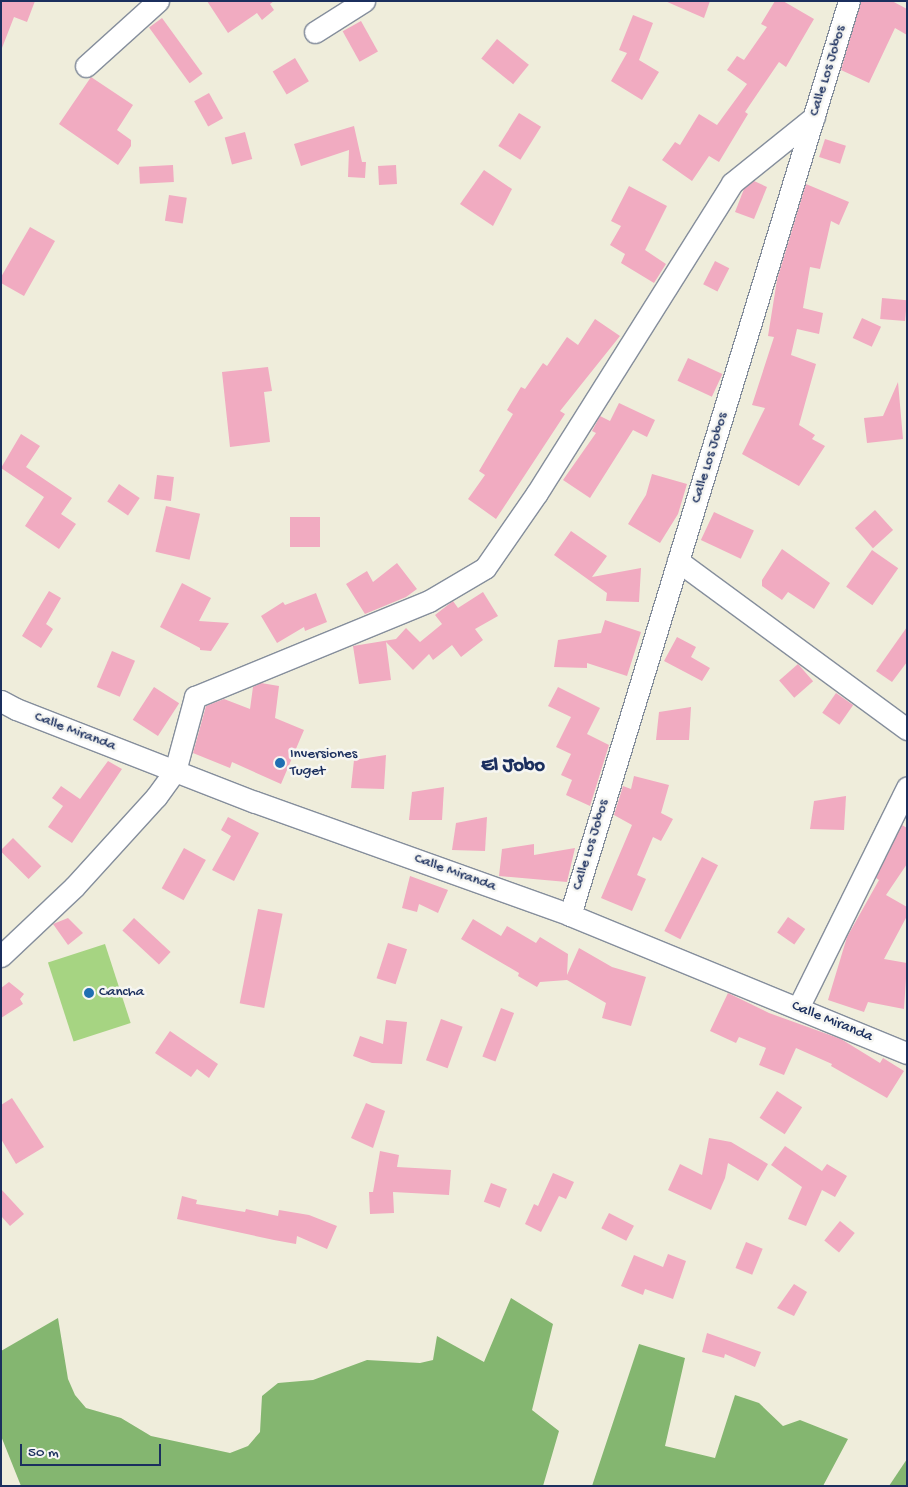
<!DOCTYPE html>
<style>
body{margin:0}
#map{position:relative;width:908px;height:1487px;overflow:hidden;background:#efeddb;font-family:"Gochi Hand",sans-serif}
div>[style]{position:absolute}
.green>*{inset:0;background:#a6d482;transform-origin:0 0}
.forest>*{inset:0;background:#84b670}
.building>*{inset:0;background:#f1abc1;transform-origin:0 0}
.roads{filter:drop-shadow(1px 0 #858e9c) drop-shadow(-1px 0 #858e9c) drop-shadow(0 1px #858e9c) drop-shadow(0 -1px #858e9c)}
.street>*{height:21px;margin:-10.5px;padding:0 10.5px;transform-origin:10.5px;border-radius:10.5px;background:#fff}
.dots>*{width:14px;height:14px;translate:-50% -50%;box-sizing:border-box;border:2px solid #f6f6f2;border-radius:50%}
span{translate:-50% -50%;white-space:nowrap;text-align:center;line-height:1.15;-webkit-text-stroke:5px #f6f6f2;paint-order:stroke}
.street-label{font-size:15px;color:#1b2f5e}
.poi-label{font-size:15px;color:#1b2f5e}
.left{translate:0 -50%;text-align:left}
.district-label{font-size:20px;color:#1b2f5e;font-weight:700}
.frame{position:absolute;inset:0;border:2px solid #1b2f5e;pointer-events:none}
.scale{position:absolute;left:20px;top:1444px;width:141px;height:22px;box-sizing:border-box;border:2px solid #1b2f5e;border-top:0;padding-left:6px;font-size:15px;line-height:18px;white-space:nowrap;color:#1b2f5e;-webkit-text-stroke:4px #f6f6f2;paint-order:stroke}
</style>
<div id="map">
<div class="green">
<div style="left:105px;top:944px;width:83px;height:60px;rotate:72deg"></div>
</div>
<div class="forest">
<div style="clip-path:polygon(511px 1298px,553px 1324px,532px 1410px,559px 1431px,543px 1486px,21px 1486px,1px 1436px,1px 1351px,58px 1318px,68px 1379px,75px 1395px,86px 1408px,121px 1418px,151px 1436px,230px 1453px,248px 1446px,260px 1432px,262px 1396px,278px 1383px,313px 1380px,367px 1360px,420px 1363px,433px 1360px,437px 1336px,484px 1362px)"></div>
<div style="clip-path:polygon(639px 1344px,685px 1358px,665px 1446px,715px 1458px,735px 1395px,759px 1403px,783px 1426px,800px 1420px,848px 1439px,823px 1486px,592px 1486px)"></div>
<div style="clip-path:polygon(907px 1459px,907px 1486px,889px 1486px)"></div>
</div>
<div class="building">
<div style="clip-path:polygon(1px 1px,35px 1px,27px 22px,14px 17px,2px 48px)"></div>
<div style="clip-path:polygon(207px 1px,274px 1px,270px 4px,274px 10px,262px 20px,257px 13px,228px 33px)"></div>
<div style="clip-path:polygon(665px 1px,710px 1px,704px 18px)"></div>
<div style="clip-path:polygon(775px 1px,783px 1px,814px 19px,786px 67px,779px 62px,745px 112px,748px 114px,719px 162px,709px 156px,692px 181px,662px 160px,675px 142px,680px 145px,699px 114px,717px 125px,747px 84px,727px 70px,737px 56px,744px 60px,767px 27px,761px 24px)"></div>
<div style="clip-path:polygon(861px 1px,892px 1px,907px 9px,907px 35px,895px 28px,869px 83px,841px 70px)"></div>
<div style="clip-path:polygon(633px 15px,653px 23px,639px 60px,659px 72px,642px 100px,611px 81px,627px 53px,619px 50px)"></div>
<div style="left:162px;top:18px;width:69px;height:16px;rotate:54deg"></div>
<div style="left:361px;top:21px;width:35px;height:21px;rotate:61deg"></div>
<div style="left:497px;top:39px;width:41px;height:25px;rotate:39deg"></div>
<div style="left:295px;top:58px;width:27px;height:26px;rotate:59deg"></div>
<div style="clip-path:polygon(91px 77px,133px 105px,117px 130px,131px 140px,131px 146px,118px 165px,59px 124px)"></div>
<div style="left:209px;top:93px;width:29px;height:17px;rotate:61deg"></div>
<div style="left:519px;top:113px;width:26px;height:39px;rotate:32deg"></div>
<div style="clip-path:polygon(354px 126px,362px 162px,366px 162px,365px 178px,348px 177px,349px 150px,301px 166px,294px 144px)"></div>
<div style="left:245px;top:132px;width:28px;height:21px;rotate:75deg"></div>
<div style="left:825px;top:139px;width:22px;height:19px;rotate:18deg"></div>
<div style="left:173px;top:165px;width:17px;height:34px;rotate:87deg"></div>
<div style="left:396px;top:165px;width:19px;height:18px;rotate:87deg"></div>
<div style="clip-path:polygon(484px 170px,512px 189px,493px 226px,460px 204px)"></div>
<div style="clip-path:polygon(754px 181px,767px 187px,754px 219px,735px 212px,744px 189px)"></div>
<div style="clip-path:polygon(806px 184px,849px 202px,839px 225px,831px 221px,820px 269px,810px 267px,803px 308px,823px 313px,819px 334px,797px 329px,791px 355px,816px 364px,799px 425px,815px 435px,812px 439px,825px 446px,799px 486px,742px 454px,765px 408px,752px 405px,774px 337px,768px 336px,777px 280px)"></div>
<div style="clip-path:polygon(629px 186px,667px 206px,645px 250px,666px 264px,654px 283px,621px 263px,625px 254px,610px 245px,621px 226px,611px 221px)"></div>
<div style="left:169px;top:195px;width:18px;height:26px;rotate:9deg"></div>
<div style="clip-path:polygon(30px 227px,55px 241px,24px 296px,1px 283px,1px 277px)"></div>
<div style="left:715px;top:261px;width:16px;height:26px;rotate:27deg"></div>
<div style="left:882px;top:298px;width:25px;height:21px;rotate:5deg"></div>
<div style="left:862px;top:318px;width:21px;height:22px;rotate:25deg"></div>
<div style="clip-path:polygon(595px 319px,620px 336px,560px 411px,565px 414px,496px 519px,468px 499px,485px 475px,479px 471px,513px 414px,507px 410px,521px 387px,525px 389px,543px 363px,547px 366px,567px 337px,578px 345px)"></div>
<div style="left:688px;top:358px;width:38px;height:25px;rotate:25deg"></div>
<div style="clip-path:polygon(268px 367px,272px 391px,264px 392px,270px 442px,230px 447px,222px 372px)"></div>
<div style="clip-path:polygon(898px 382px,903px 439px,867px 443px,864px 418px,883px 416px)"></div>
<div style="clip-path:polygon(619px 403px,655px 420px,647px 437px,633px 430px,590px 498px,563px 480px,596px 433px,592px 431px,600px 416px,610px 421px)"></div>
<div style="clip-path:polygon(21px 434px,40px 446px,26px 467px,72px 498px,61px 514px,76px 524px,59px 549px,25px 526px,44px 497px,1px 468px)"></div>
<div style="clip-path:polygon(652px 474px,687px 484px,678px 514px,660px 543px,628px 524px,646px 495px)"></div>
<div style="left:157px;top:475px;width:17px;height:24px;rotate:7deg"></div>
<div style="left:119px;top:484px;width:25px;height:21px;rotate:34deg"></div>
<div style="left:166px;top:506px;width:35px;height:47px;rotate:13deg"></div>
<div style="left:875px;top:510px;width:27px;height:27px;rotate:48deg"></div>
<div style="left:714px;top:512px;width:44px;height:31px;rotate:25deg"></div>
<div style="left:320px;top:517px;width:30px;height:30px;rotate:90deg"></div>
<div style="clip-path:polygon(571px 531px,607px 556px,592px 577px,641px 568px,639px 602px,606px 601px,607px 593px,554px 555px)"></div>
<div style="clip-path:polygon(782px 549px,830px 583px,814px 609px,788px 592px,782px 600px,762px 586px,762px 580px)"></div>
<div style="left:872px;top:550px;width:32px;height:45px;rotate:35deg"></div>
<div style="clip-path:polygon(397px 563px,417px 589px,406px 597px,365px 614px,346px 584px,367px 571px,373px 582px)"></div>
<div style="clip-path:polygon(182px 583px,211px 598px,199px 621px,229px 623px,211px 651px,200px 650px,200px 648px,160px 627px)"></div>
<div style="clip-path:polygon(49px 591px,61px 598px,46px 624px,53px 629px,41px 648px,22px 636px)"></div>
<div style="clip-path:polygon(483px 592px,498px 616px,475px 629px,483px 640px,461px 657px,452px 645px,433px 660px,429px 654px,413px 670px,386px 642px,391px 680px,359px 684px,353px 646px,396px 639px,406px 628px,420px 642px,442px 624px,435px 615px,453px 601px,458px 608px)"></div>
<div style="clip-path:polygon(316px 593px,327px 622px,305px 631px,304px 627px,277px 643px,261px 616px,283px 602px,285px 605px)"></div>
<div style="clip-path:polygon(605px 620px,641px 632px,627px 676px,587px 663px,587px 668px,554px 667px,558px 640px,601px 633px)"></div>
<div style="clip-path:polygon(907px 627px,907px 662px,892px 682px,876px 671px)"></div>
<div style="clip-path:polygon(677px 637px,696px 647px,691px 657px,710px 668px,702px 681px,664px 661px)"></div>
<div style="left:112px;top:651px;width:25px;height:39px;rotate:23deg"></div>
<div style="left:798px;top:664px;width:23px;height:25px;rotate:49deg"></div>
<div style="clip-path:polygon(261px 683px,279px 686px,275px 718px,304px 730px,281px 784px,232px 762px,230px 768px,193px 753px,206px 706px,224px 699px,250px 709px,253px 687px)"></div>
<div style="left:154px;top:687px;width:30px;height:39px;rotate:33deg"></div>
<div style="clip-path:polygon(558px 687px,600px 708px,587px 734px,609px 745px,590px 806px,566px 795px,572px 780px,561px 775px,571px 754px,556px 747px,571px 717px,548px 706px)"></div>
<div style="left:836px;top:693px;width:21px;height:24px;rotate:35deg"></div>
<div style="clip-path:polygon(691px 707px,689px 740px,656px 740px,659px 712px)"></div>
<div style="clip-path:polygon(386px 755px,384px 789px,351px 788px,354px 760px)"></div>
<div style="clip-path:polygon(108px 761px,122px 769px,72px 843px,48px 827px,63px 806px,52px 798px,61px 786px,80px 799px)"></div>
<div style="clip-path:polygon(634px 776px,669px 785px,661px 813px,673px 819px,661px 841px,653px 837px,637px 875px,646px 879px,632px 911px,601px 898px,632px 825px,614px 815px,623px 786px,631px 789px)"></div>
<div style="clip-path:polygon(444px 787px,442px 820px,409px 820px,412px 792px)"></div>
<div style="clip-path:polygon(846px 796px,844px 830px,810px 829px,814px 801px)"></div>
<div style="clip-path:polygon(228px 817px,259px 833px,234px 881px,212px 870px,231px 836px,221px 830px)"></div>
<div style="clip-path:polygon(487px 817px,485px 851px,452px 850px,456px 823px)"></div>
<div style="clip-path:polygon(902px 825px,907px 828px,907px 864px,886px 895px,907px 907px,907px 916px,884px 959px,907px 963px,904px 1009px,868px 1002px,864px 1012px,828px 1000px,847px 937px,879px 880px,876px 878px)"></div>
<div style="left:13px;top:838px;width:40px;height:18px;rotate:45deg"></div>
<div style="clip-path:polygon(534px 844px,534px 855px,575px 848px,567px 882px,499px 876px,502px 849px)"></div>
<div style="left:184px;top:848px;width:25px;height:46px;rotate:29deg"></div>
<div style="left:702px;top:857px;width:18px;height:83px;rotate:27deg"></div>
<div style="clip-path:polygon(410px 876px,448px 890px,438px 913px,419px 904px,417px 912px,402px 908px)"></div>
<div style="left:258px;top:909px;width:25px;height:96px;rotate:11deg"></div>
<div style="left:788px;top:917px;width:21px;height:19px;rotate:35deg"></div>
<div style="clip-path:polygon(68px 918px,83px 933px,68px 945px,53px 924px)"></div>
<div style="left:134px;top:918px;width:50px;height:17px;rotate:43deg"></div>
<div style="clip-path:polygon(473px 919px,501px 936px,507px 926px,536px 943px,540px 937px,568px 954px,567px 975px,579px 948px,612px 967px,646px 977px,631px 1026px,602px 1018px,606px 1003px,567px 980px,540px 982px,537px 987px,518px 976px,519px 973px,461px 939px)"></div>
<div style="left:388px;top:943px;width:20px;height:37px;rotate:18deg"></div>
<div style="clip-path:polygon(9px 982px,24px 994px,20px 999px,23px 1004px,1px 1018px,1px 988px)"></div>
<div style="clip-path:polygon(728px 993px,769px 1013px,841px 1039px,880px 1063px,883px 1058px,904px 1071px,887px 1098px,831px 1066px,832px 1064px,796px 1048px,784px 1075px,759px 1065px,766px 1048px,739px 1037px,736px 1043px,710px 1031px)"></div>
<div style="left:501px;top:1008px;width:14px;height:52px;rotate:21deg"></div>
<div style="left:441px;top:1019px;width:23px;height:44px;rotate:20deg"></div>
<div style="clip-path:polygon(386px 1020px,407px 1022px,402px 1064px,372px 1063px,353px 1056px,360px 1036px,383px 1044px)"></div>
<div style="clip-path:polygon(170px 1031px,218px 1064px,209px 1078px,197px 1069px,191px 1077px,155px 1053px)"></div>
<div style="left:777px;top:1091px;width:30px;height:32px;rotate:33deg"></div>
<div style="clip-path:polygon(12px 1098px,44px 1147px,16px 1164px,1px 1139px,1px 1105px)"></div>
<div style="clip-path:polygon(366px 1103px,385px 1111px,373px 1148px,351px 1138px)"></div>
<div style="clip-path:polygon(709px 1138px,731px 1142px,768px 1164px,758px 1181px,728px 1163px,725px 1178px,711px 1210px,668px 1190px,680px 1164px,702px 1175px)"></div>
<div style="clip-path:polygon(785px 1146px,822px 1171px,827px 1164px,847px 1176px,835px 1197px,822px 1190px,806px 1226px,788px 1219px,802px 1187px,771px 1165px)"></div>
<div style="clip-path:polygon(380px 1151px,399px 1155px,397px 1167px,451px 1170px,449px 1195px,393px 1192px,394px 1213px,370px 1214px,369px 1192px,373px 1192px)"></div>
<div style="clip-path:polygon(553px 1173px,574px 1182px,566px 1199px,559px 1196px,541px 1232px,525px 1224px,534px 1204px,538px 1206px)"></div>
<div style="left:491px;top:1183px;width:17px;height:20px;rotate:21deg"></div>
<div style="clip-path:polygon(1px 1189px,24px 1214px,10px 1226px,1px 1216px)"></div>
<div style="clip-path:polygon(182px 1196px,197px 1200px,196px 1204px,245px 1212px,246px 1209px,278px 1216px,279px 1210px,309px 1215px,337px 1226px,327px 1249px,297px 1236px,296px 1244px,274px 1240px,177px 1219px)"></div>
<div style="left:609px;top:1213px;width:28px;height:17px;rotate:27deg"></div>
<div style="left:840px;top:1221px;width:19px;height:25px;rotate:39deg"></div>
<div style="left:746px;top:1242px;width:18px;height:28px;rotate:22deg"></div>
<div style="clip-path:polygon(668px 1254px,686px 1261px,673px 1299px,645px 1289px,643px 1295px,621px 1286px,634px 1255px,663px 1267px)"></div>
<div style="clip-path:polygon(794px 1284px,807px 1292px,794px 1316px,777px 1308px)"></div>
<div style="clip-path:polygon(707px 1333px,761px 1352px,755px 1367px,725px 1354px,724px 1358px,702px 1352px)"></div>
</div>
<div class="roads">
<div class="street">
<div style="left:315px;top:32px;width:58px;rotate:-32.3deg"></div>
<div style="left:86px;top:66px;width:97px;rotate:-42.1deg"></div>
<div style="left:678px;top:561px;width:284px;rotate:36.3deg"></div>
<div style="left:1px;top:701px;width:17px;rotate:28deg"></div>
<div style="left:16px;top:709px;width:256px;rotate:21.3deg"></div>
<div style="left:255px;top:802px;width:335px;rotate:19.7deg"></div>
<div style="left:570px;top:915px;width:364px;rotate:22.3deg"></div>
<div style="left:570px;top:915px;width:956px;rotate:-73.03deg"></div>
<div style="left:1px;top:956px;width:100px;rotate:-43.4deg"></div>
<div style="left:74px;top:887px;width:122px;rotate:-47.7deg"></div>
<div style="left:156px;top:797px;width:32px;rotate:-54deg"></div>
<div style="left:175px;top:771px;width:77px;rotate:-74.9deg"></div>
<div style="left:195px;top:697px;width:253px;rotate:-22.3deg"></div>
<div style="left:429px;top:601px;width:65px;rotate:-30.5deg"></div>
<div style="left:485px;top:568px;width:91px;rotate:-55.3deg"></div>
<div style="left:537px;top:493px;width:366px;rotate:-57.8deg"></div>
<div style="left:732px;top:183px;width:105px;rotate:-38.8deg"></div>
<div style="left:798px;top:1008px;width:246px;rotate:-63.7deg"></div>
</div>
</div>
<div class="dots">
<div style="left:280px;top:763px;background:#1f6fb2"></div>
<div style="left:89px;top:993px;background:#1f6fb2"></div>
</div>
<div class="street-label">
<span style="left:828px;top:71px;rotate:-73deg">Calle Los Jobos</span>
<span style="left:710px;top:458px;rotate:-73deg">Calle Los Jobos</span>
<span style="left:75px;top:732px;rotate:21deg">Calle Miranda</span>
<span style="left:591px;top:845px;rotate:-73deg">Calle Los Jobos</span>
<span style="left:455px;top:873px;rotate:20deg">Calle Miranda</span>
<span style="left:832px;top:1022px;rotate:22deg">Calle Miranda</span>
</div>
<div class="poi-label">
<span class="left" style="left:290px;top:763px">Inversiones<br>Tuget</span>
<span class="left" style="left:99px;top:993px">Cancha</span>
</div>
<div class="district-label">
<span style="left:513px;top:766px">El Jobo</span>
</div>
<div class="frame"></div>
<div class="scale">50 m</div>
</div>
